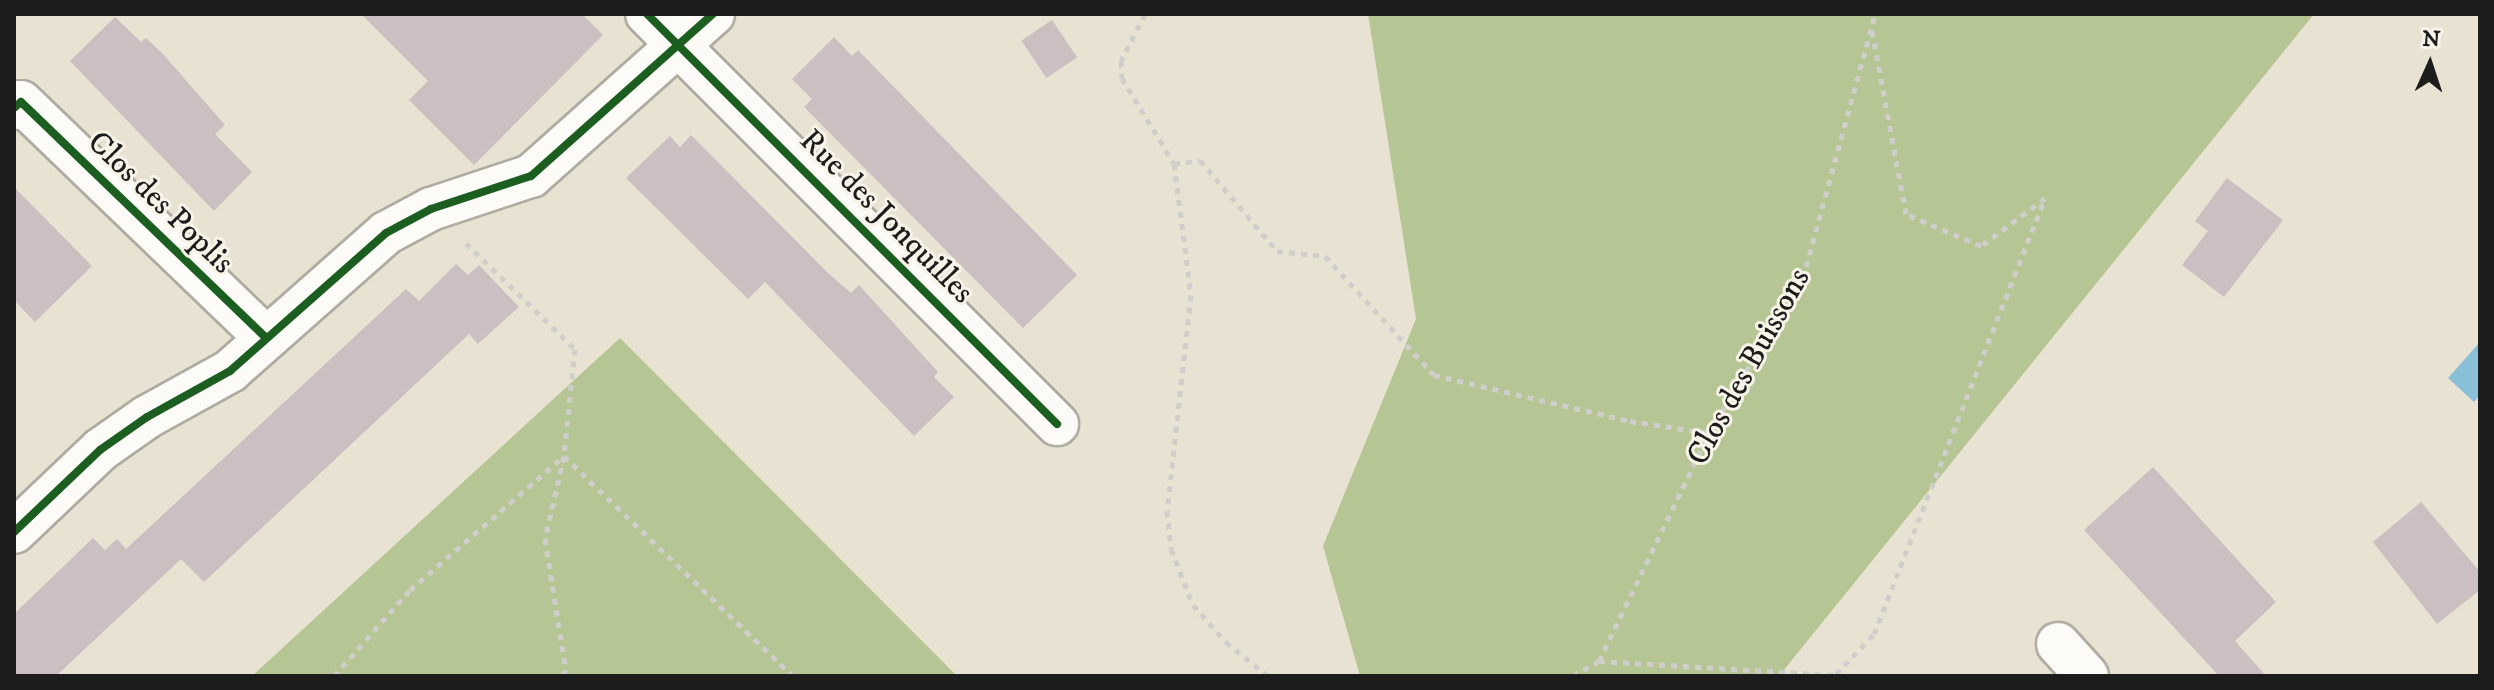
<!DOCTYPE html>
<style>
body{margin:0}
#map{position:relative;width:2494px;height:690px;overflow:hidden;background:#e8e2d2;font-family:"IM FELL DW Pica",serif}
div>[style]{position:absolute}
.forest>*{inset:0;background:#b6c594}
.water>*{inset:0;background:#8abfd8}
.building>*{inset:0;background:#cbbfc2;transform-origin:0 0}
.path>*{height:5px;margin-top:-2.5px;transform-origin:0;background:repeating-linear-gradient(90deg,#d0cecb 0 6px,transparent 0 12px)}
.roads{filter:drop-shadow(2px 0 #afaba1) drop-shadow(-2px 0 #afaba1) drop-shadow(0 2px #afaba1) drop-shadow(0 -2px #afaba1)}
.minor>*{height:42px;margin:-21px;padding:0 21px;transform-origin:21px;border-radius:21px;background:#fcfbf8}
.cycleway>*{height:8px;margin:-4px;padding:0 4px;transform-origin:4px;border-radius:4px;background:#1b5e20}
span{translate:-50% -50%;white-space:nowrap;text-align:center;line-height:1.15;-webkit-text-stroke:6px #f7f3e8;paint-order:stroke}
.street-label{font-size:32px;color:#1c1c1c}
.frame{position:absolute;inset:0;border:16px solid #1c1c1c;pointer-events:none}
.north{position:absolute;left:2390px;top:24px;width:80px;height:80px;-webkit-text-stroke:6px #f7f3e8;paint-order:stroke;rotate:3deg;font-size:22px;font-weight:700;line-height:32px;text-align:center;color:#1c1c1c}
.north::after{content:'';display:block;margin:auto;width:28px;height:36px;background:#1c1c1c;clip-path:polygon(50% 0,100% 100%,50% 72%,0 100%)}
</style>
<div id="map">
<div class="forest">
<div style="clip-path:polygon(1368px 14px,2314px 14px,1779px 676px,1360px 676px,1323px 546px,1416px 319px)"></div>
<div style="clip-path:polygon(620px 338px,957px 676px,252px 676px)"></div>
</div>
<div class="water">
<div style="clip-path:polygon(2480px 342px,2480px 395px,2474px 402px,2448px 378px)"></div>
</div>
<div class="building">
<div style="clip-path:polygon(361px 14px,582px 14px,603px 35px,474px 165px,409px 100px,428px 81px)"></div>
<div style="clip-path:polygon(115px 17px,141px 42px,146px 38px,163px 54px,225px 125px,215px 134px,252px 172px,214px 211px,70px 61px)"></div>
<div style="left:1052px;top:20px;width:45px;height:37px;rotate:56deg"></div>
<div style="clip-path:polygon(834px 37px,852px 56px,858px 50px,1077px 275px,1023px 328px,804px 107px,812px 99px,792px 79px)"></div>
<div style="clip-path:polygon(691px 135px,829px 274px,851px 293px,859px 285px,938px 372px,934px 377px,954px 397px,914px 436px,765px 282px,748px 299px,626px 178px,670px 136px,680px 147px)"></div>
<div style="clip-path:polygon(2227px 178px,2283px 220px,2224px 297px,2182px 265px,2208px 231px,2195px 221px)"></div>
<div style="clip-path:polygon(14px 187px,92px 266px,35px 322px,14px 300px)"></div>
<div style="clip-path:polygon(456px 264px,468px 275px,479px 265px,519px 307px,478px 344px,469px 334px,204px 582px,181px 559px,56px 676px,14px 676px,14px 614px,93px 538px,105px 550px,117px 539px,126px 549px,406px 289px,419px 301px)"></div>
<div style="clip-path:polygon(2153px 467px,2276px 602px,2235px 641px,2266px 676px,2219px 676px,2084px 530px)"></div>
<div style="clip-path:polygon(2421px 502px,2480px 572px,2480px 590px,2437px 624px,2373px 542px)"></div>
</div>
<div class="path">
<div style="left:1145px;top:14px;width:53px;rotate:117.1deg"></div>
<div style="left:1121px;top:61px;width:17px;rotate:87deg"></div>
<div style="left:1122px;top:78px;width:100px;rotate:58.8deg"></div>
<div style="left:1174px;top:164px;width:132px;rotate:82.6deg"></div>
<div style="left:1191px;top:295px;width:217px;rotate:96.3deg"></div>
<div style="left:1167px;top:511px;width:38px;rotate:84deg"></div>
<div style="left:1171px;top:549px;width:60px;rotate:68.6deg"></div>
<div style="left:1193px;top:605px;width:50px;rotate:48.3deg"></div>
<div style="left:1226px;top:642px;width:54px;rotate:39deg"></div>
<div style="left:1174px;top:164px;width:26px;rotate:-9deg"></div>
<div style="left:1200px;top:160px;width:119px;rotate:49.8deg"></div>
<div style="left:1277px;top:251px;width:48px;rotate:5.9deg"></div>
<div style="left:1325px;top:256px;width:161px;rotate:47.5deg"></div>
<div style="left:1434px;top:375px;width:201px;rotate:13.2deg"></div>
<div style="left:1630px;top:421px;width:80px;rotate:8.6deg"></div>
<div style="left:466px;top:243px;width:152px;rotate:44.2deg"></div>
<div style="left:575px;top:349px;width:108px;rotate:95.9deg"></div>
<div style="left:564px;top:456px;width:85px;rotate:102.9deg"></div>
<div style="left:545px;top:539px;width:134px;rotate:81deg"></div>
<div style="left:566px;top:671px;width:6px;rotate:129deg"></div>
<div style="left:1599px;top:661px;width:253px;rotate:-64.2deg"></div>
<div style="left:1709px;top:433px;width:181px;rotate:-58.8deg"></div>
<div style="left:1803px;top:278px;width:274px;rotate:-74.7deg"></div>
<div style="left:1836px;top:674px;width:55px;rotate:-46.5deg"></div>
<div style="left:1874px;top:634px;width:468px;rotate:-68.6deg"></div>
<div style="left:2045px;top:198px;width:80px;rotate:143.1deg"></div>
<div style="left:1981px;top:246px;width:82px;rotate:-156.9deg"></div>
<div style="left:1906px;top:214px;width:192px;rotate:-100.5deg"></div>
<div style="left:334px;top:676px;width:115px;rotate:-48.5deg"></div>
<div style="left:410px;top:590px;width:204px;rotate:-41deg"></div>
<div style="left:564px;top:456px;width:318px;rotate:43.9deg"></div>
<div style="left:1573px;top:676px;width:30px;rotate:-30deg"></div>
<div style="left:1599px;top:661px;width:237px;rotate:3.4deg"></div>
</div>
<div class="roads">
<div class="minor">
<div style="left:647px;top:14px;width:580px;rotate:45deg"></div>
<div style="left:14px;top:108px;width:9px;rotate:-41deg"></div>
<div style="left:21px;top:102px;width:340px;rotate:43.9deg"></div>
<div style="left:14px;top:532px;width:119px;rotate:-43.6deg"></div>
<div style="left:100px;top:450px;width:57px;rotate:-35.1deg"></div>
<div style="left:147px;top:417px;width:95px;rotate:-29deg"></div>
<div style="left:230px;top:371px;width:208px;rotate:-41.5deg"></div>
<div style="left:386px;top:233px;width:51px;rotate:-28.1deg"></div>
<div style="left:431px;top:209px;width:105px;rotate:-18.3deg"></div>
<div style="left:531px;top:176px;width:244px;rotate:-41.7deg"></div>
<div style="left:2058px;top:644px;width:43px;rotate:47.8deg"></div>
</div>
</div>
<div class="cycleway">
<div style="left:647px;top:14px;width:580px;rotate:45deg"></div>
<div style="left:14px;top:108px;width:9px;rotate:-41deg"></div>
<div style="left:21px;top:102px;width:340px;rotate:43.9deg"></div>
<div style="left:14px;top:532px;width:119px;rotate:-43.6deg"></div>
<div style="left:100px;top:450px;width:57px;rotate:-35.1deg"></div>
<div style="left:147px;top:417px;width:95px;rotate:-29deg"></div>
<div style="left:230px;top:371px;width:208px;rotate:-41.5deg"></div>
<div style="left:386px;top:233px;width:51px;rotate:-28.1deg"></div>
<div style="left:431px;top:209px;width:105px;rotate:-18.3deg"></div>
<div style="left:531px;top:176px;width:244px;rotate:-41.7deg"></div>
</div>
<div class="street-label">
<span style="left:160px;top:203px;rotate:44deg">Clos des Poplis</span>
<span style="left:886px;top:217px;rotate:45deg">Rue des Jonquilles</span>
<span style="left:1749px;top:367px;rotate:-61deg">Clos des Buissons</span>
</div>
<div class="frame"></div>
<div class="north">N</div>
</div>
